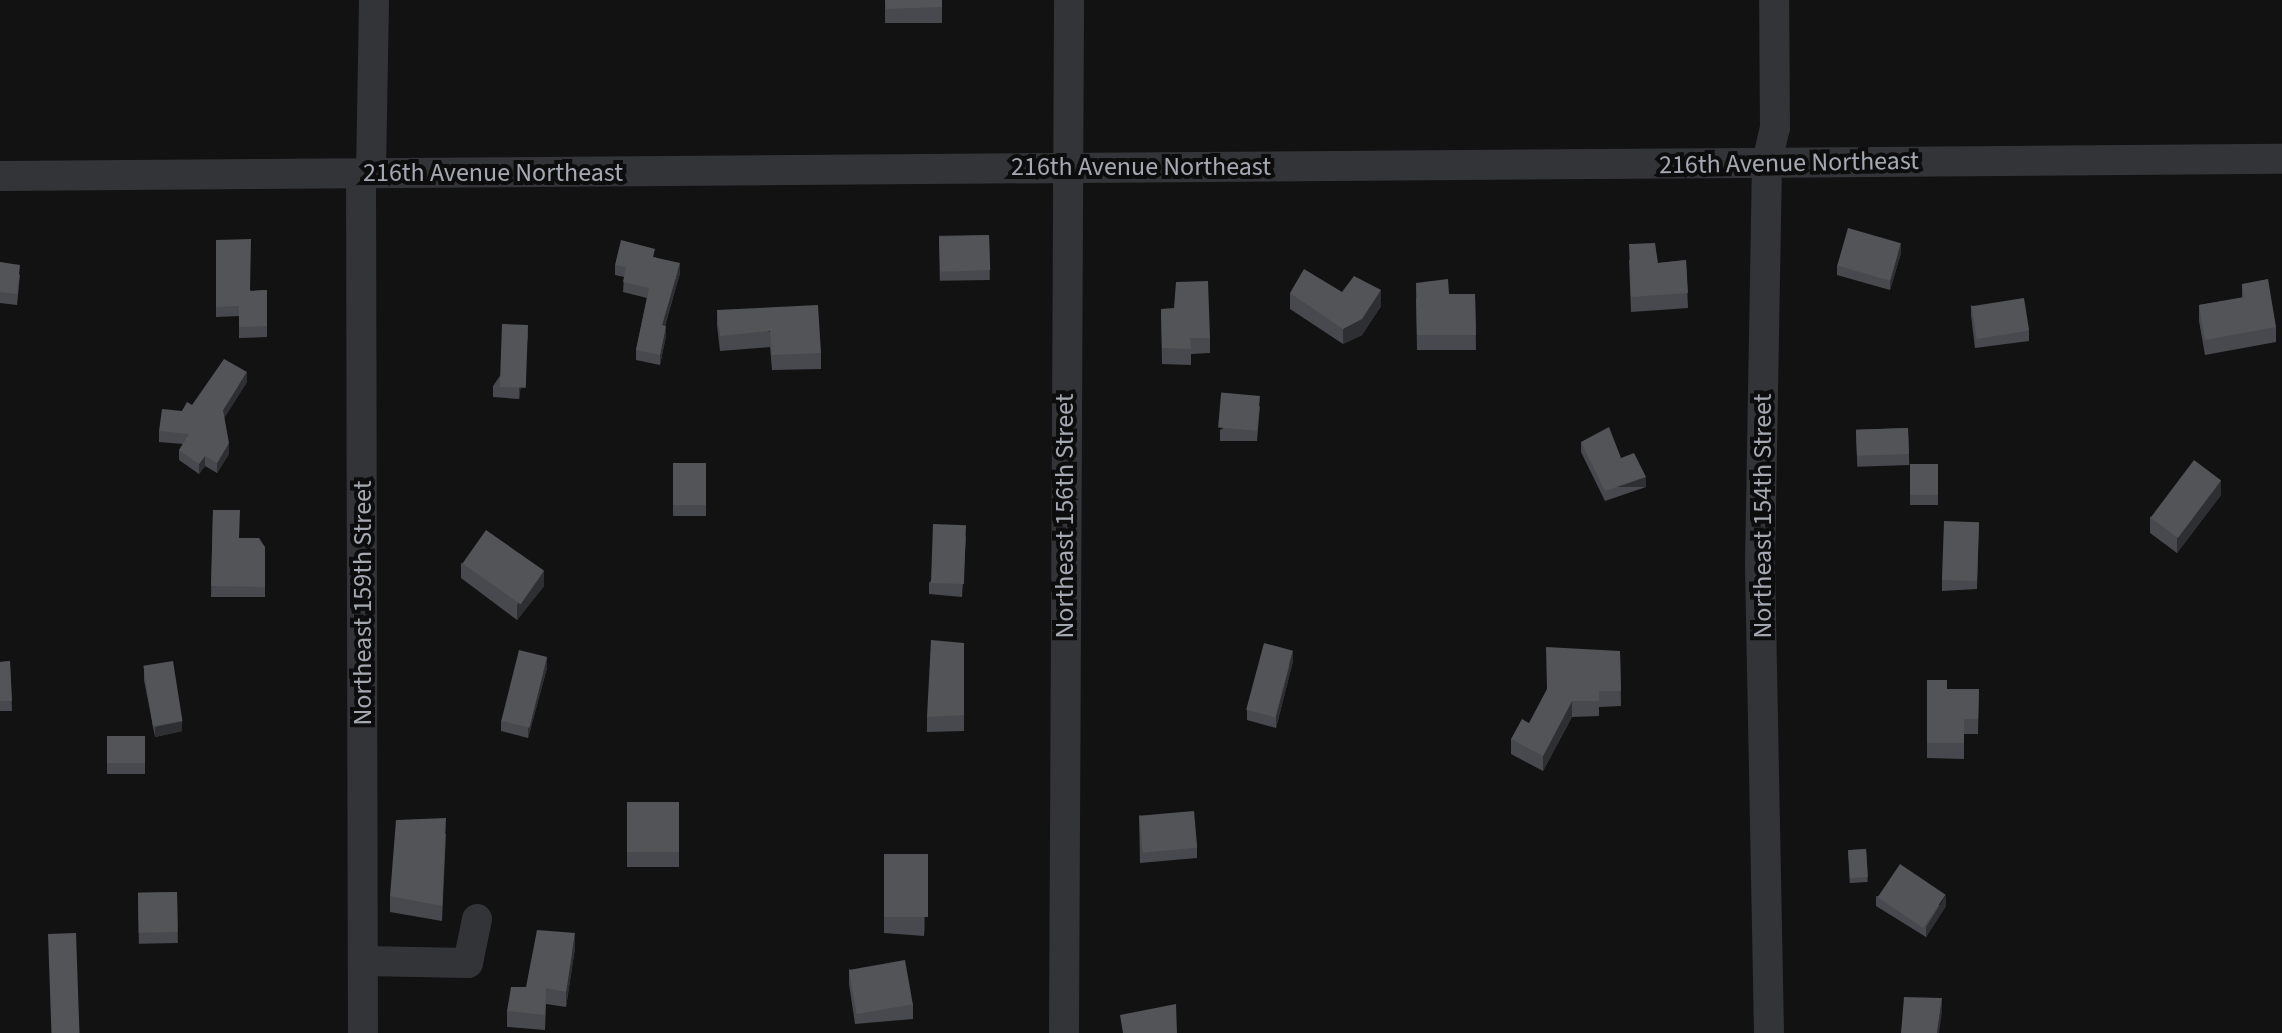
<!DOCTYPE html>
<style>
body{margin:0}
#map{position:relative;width:2282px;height:1033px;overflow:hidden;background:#121213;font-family:"Source Sans 3",sans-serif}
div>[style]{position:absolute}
.minor>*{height:30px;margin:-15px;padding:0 15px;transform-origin:15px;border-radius:15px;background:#333437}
.wall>*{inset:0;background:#48494e;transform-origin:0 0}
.shaded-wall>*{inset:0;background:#2e2f32;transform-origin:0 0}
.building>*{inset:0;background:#525458;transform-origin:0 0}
span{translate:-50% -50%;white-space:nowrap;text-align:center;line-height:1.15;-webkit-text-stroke:8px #0d0d0e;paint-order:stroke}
.street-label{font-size:26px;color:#a5a9b2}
</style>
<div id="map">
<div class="minor">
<div style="left:361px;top:173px;width:860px;rotate:89.87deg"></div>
<div style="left:371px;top:173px;width:173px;rotate:-89deg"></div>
<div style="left:0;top:176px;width:2282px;rotate:-0.43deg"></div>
<div style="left:363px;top:961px;width:105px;rotate:1.1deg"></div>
<div style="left:468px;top:963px;width:45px;rotate:-78.4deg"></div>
<div style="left:1064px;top:1033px;width:1033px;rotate:-89.72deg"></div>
<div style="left:1769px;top:1033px;width:469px;rotate:-91.1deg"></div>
<div style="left:1760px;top:564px;width:402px;rotate:-89deg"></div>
<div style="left:1767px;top:162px;width:35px;rotate:-77deg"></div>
<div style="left:1775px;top:128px;width:128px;rotate:-90.4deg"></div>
</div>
<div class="wall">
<div style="left:885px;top:0;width:57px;height:23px"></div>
<div style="left:989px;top:235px;width:45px;height:50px;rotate:89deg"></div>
<div style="clip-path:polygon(216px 240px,251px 291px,267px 290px,267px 337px,239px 338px,239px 316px,216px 317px)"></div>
<div style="clip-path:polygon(1901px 253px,1890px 290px,1837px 275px,1837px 265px)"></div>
<div style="clip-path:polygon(655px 257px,680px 273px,665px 326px,666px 336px,660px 365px,636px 360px,636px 350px,647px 298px,623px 292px,624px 277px,615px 275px,615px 265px)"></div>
<div style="clip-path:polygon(1629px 260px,1658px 263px,1686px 260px,1688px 308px,1631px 312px)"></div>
<div style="clip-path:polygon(0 262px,20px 275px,17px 305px,0 303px)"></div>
<div style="clip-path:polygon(2242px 284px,2276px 327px,2276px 342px,2205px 355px,2199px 321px,2199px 305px,2242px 298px)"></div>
<div style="clip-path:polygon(1342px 292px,1381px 306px,1362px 335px,1343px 344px,1290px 309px,1290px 293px)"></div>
<div style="clip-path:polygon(1449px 294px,1475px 294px,1476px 350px,1417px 350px,1416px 298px)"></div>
<div style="clip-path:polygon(1971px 305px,2029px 331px,2029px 341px,1975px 348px,1971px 315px)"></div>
<div style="clip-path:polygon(1161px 309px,1210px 338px,1210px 353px,1191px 354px,1191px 365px,1162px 364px)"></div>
<div style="clip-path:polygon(717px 310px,821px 353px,821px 369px,772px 370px,770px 347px,720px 351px,717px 325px)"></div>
<div style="clip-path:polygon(528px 335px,519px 399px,493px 397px,493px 386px)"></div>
<div style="clip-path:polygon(247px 382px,224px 418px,229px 454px,217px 473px,205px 466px,199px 474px,179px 460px,179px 450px,183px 444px,159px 442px,159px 431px,182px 411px,192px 405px)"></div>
<div style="clip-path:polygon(1260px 406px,1257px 441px,1220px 441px,1220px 430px)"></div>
<div style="left:1908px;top:428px;width:37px;height:52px;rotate:88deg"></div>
<div style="clip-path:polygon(1581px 442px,1646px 487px,1605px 501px,1581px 452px)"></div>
<div style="left:706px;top:463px;width:53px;height:33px;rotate:90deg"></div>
<div style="left:1910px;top:464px;width:28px;height:41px"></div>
<div style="clip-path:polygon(2221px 495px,2177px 553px,2150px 533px,2150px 517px)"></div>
<div style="clip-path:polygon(213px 510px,239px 538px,265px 547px,265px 597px,211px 597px)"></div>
<div style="clip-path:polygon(1979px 522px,1977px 589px,1942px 591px,1942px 580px)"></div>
<div style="clip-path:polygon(966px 536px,962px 597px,929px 594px,929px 583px)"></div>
<div style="clip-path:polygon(461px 563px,544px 586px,517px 620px,461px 578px)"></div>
<div style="clip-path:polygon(964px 643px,964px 731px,927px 732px,927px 717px)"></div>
<div style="clip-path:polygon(1620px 651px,1621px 706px,1599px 707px,1599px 716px,1572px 717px,1543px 771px,1511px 754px,1511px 739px)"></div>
<div style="clip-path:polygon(10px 661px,12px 711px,0 711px,0 662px)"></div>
<div style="clip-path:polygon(1293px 661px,1276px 728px,1247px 720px,1247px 710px)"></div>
<div style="clip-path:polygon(547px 668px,528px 738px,501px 731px,501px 721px)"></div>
<div style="clip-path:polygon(144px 669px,182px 731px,155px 737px,144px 680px)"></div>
<div style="clip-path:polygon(1927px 680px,1947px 689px,1979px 689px,1978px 734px,1964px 734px,1964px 759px,1927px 758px)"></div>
<div style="left:107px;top:736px;width:38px;height:38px"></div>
<div style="left:679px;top:802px;width:65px;height:52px;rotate:90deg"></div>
<div style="clip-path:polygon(1139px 815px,1197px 848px,1197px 858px,1140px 863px)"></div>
<div style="clip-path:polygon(446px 833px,442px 921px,390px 912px,390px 896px)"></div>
<div style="left:1866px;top:849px;width:33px;height:18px;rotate:87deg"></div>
<div style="clip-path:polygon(884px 854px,928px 870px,924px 936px,884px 933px)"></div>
<div style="left:177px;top:892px;width:51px;height:39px;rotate:89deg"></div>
<div style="clip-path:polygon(1876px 896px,1946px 906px,1926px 937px,1876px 906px)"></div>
<div style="clip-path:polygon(575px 948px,566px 1007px,546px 1004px,545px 1030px,507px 1027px,507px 1011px,526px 987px)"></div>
<div style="clip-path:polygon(849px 969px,913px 1004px,913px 1019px,855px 1024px,849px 984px)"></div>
</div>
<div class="shaded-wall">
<div style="clip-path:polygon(1901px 243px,1901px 253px,1890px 290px,1890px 280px)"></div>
<div style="clip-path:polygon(680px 263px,680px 273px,662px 335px,662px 325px)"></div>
<div style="clip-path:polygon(1381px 290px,1381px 306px,1362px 335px,1343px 344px,1343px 329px)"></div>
<div style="clip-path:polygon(528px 325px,528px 335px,519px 399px,519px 388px)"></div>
<div style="clip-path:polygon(666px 326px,666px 336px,660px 365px,660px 355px)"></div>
<div style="clip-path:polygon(247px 372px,247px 382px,223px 420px,223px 410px)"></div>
<div style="clip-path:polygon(229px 443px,229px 454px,217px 473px,217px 463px)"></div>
<div style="clip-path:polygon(205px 456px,205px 466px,199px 474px,199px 464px)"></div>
<div style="left:1646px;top:477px;width:10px;height:43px;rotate:90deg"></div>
<div style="clip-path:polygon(2221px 480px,2221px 495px,2177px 553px,2177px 538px)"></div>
<div style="clip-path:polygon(544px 571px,544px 586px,517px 620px,517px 605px)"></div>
<div style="clip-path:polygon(1293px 651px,1293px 661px,1276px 728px,1276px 717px)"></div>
<div style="clip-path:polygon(547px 657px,547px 668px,528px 738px,528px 728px)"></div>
<div style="clip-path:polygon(1572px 701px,1572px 717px,1543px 771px,1543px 756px)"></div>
<div style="clip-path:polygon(182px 721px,182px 731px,155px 737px,155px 727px)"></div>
<div style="clip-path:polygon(928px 854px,928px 870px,924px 936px,924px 920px)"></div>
<div style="clip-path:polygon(1946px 895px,1946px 906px,1926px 937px,1926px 927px)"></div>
<div style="clip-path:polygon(575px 933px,575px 948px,566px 1007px,566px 992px)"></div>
<div style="clip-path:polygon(1942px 998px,1942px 1013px,1939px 1033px,1937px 1033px)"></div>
</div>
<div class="building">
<div style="clip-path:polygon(885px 0,942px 0,942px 7px,886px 9px)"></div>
<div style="left:1848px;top:228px;width:55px;height:39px;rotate:16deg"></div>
<div style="left:989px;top:235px;width:35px;height:50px;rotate:88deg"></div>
<div style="clip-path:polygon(251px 239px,250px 291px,267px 290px,267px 326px,239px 327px,239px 306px,216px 307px,216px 240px)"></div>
<div style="clip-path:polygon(621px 240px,655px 249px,653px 257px,680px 263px,662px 325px,666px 326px,660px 355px,636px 350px,649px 288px,623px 282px,626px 267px,615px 265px)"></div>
<div style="clip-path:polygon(1655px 243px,1658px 263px,1686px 260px,1688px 293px,1631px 297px,1629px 244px)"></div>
<div style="clip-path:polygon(0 262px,20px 265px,17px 294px,0 292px)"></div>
<div style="clip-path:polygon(1304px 269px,1342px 292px,1354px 276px,1381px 290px,1362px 319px,1343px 329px,1290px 293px)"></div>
<div style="clip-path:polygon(1448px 279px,1449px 294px,1475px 294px,1476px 335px,1417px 335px,1416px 283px)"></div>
<div style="clip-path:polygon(2268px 279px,2276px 327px,2205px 340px,2199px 305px,2244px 297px,2242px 284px)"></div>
<div style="clip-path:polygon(1208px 281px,1210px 338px,1190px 338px,1191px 349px,1162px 348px,1161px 309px,1174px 308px,1176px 282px)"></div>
<div style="left:2024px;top:298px;width:33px;height:53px;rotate:81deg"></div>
<div style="clip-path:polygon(818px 305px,821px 353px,772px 355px,770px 331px,720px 336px,717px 310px)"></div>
<div style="left:502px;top:324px;width:26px;height:63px;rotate:2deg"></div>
<div style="clip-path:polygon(224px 359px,247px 372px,223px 410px,229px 443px,217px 463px,205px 456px,199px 464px,179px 450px,189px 434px,159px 431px,162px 409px,182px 411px,187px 402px,192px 405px)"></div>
<div style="left:1260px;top:396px;width:35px;height:39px;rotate:95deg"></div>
<div style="clip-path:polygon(1609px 427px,1621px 458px,1634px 453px,1646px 477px,1605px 491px,1581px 442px)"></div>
<div style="left:1908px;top:428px;width:26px;height:52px;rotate:88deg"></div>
<div style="left:2194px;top:460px;width:34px;height:72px;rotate:37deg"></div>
<div style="left:706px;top:463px;width:42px;height:33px;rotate:90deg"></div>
<div style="left:1910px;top:464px;width:28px;height:31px"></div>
<div style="clip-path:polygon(213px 510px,240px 510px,239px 538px,259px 538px,265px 547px,265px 587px,211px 586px)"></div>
<div style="left:1944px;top:521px;width:35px;height:59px;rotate:2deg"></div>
<div style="left:933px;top:524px;width:33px;height:59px;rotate:2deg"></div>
<div style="left:486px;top:530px;width:71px;height:41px;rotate:35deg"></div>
<div style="clip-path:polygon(931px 640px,964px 643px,964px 715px,927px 717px)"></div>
<div style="left:1264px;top:643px;width:30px;height:69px;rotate:15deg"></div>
<div style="clip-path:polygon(1546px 647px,1620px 651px,1621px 691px,1599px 691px,1599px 701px,1572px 701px,1543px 756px,1511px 739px,1522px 719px,1529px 723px,1547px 689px)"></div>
<div style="left:519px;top:650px;width:29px;height:73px;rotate:14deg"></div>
<div style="clip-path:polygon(10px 661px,12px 701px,0 701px,0 662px)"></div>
<div style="left:173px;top:661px;width:61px;height:30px;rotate:81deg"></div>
<div style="clip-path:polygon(1927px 680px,1947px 680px,1947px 689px,1979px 689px,1978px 719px,1964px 719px,1964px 743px,1927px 743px)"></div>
<div style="left:107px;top:736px;width:38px;height:27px"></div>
<div style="left:679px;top:802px;width:50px;height:52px;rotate:90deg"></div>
<div style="left:1194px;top:811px;width:37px;height:55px;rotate:85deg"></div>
<div style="clip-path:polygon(446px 818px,442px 906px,390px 896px,396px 820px)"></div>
<div style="left:1866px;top:849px;width:28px;height:18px;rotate:86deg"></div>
<div style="left:884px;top:854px;width:44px;height:63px"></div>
<div style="left:1900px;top:864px;width:55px;height:40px;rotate:34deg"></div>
<div style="left:177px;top:892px;width:40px;height:39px;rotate:89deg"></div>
<div style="clip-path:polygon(537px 930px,575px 933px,566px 992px,546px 988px,545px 1015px,507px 1011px,511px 987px,526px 987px)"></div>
<div style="left:76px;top:933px;width:100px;height:28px;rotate:88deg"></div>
<div style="left:905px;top:960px;width:45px;height:57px;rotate:80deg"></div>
<div style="clip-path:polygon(1904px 997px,1942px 998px,1937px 1033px,1901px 1033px)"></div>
<div style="clip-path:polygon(1176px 1004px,1177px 1033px,1123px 1033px,1120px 1015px)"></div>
</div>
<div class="street-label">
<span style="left:1789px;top:163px;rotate:-1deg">216th Avenue Northeast</span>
<span style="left:1141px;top:167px">216th Avenue Northeast</span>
<span style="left:493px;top:173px">216th Avenue Northeast</span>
<span style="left:1065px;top:516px;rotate:-90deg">Northeast 156th Street</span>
<span style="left:1763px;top:516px;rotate:-90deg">Northeast 154th Street</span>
<span style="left:363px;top:603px;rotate:-90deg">Northeast 159th Street</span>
</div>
</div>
